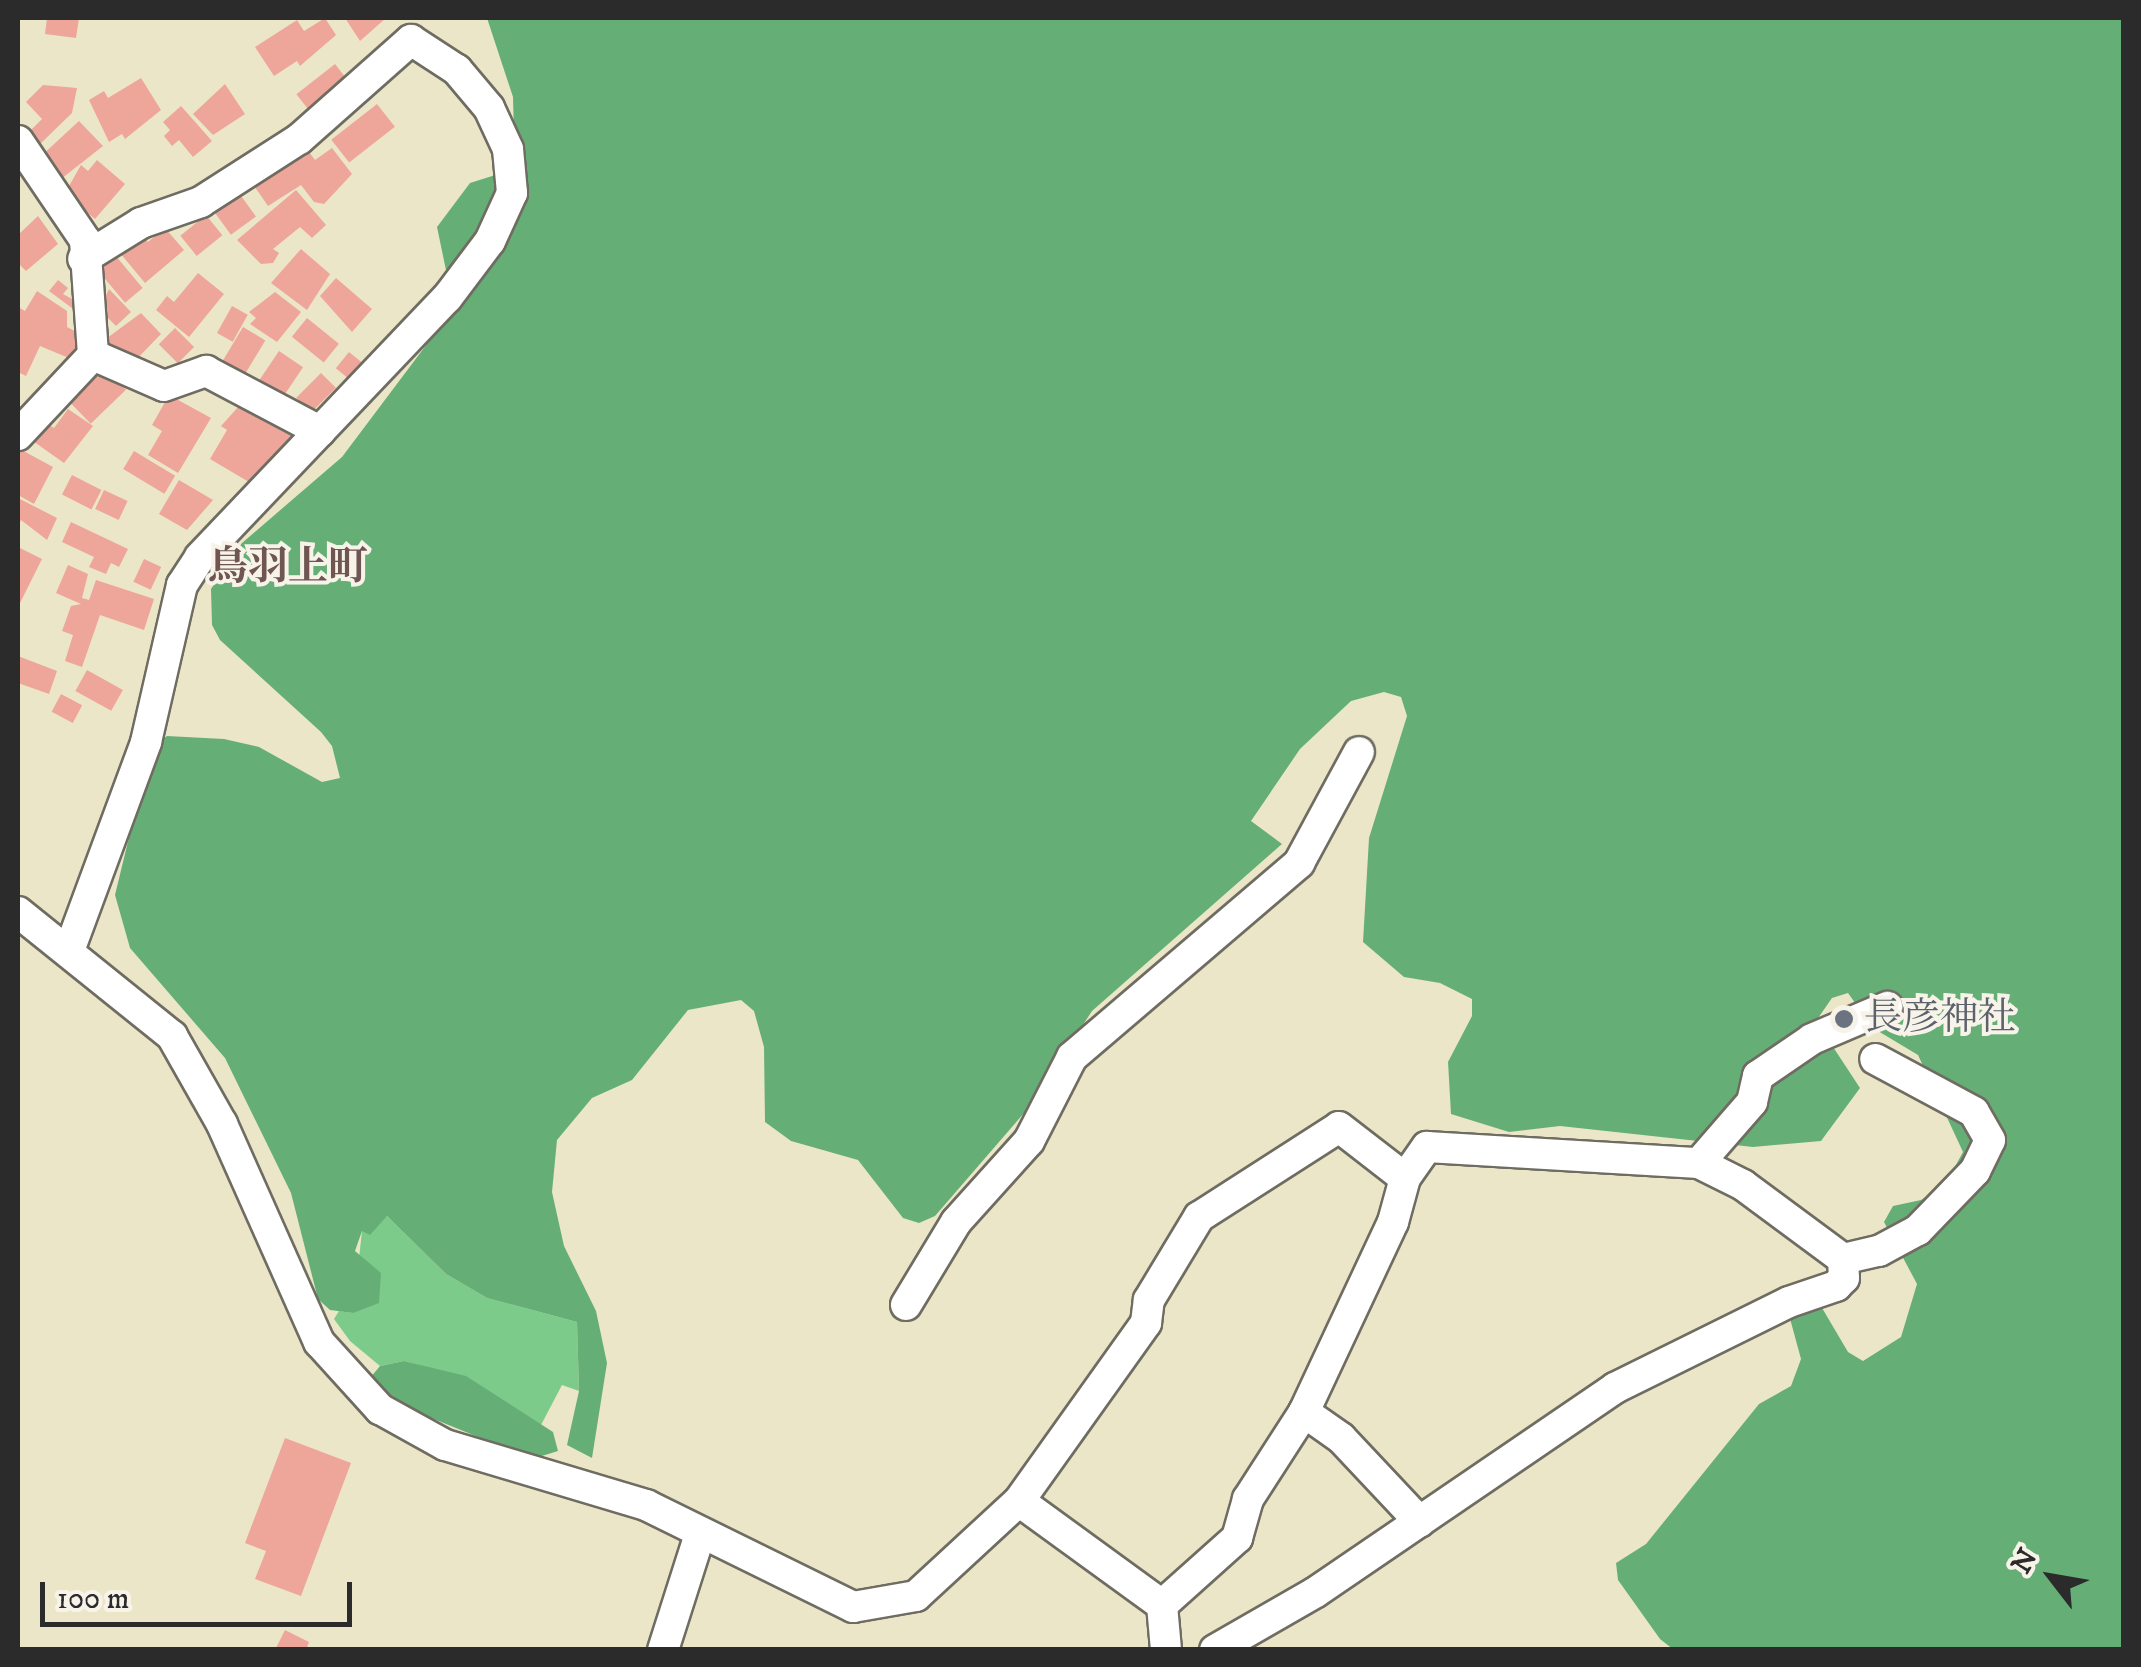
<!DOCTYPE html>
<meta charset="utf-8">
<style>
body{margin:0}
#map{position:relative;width:2141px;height:1667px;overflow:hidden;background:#ece6c9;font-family:"IM FELL DW Pica","Noto Serif JP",serif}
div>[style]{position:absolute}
.green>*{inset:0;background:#7ccb8b}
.forest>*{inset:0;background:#65af77}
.building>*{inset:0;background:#eda699;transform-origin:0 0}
.roads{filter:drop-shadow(2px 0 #6f6c62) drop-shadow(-2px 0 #6f6c62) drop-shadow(0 2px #6f6c62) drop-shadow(0 -2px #6f6c62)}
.minor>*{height:30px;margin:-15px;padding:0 15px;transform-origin:15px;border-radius:15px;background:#fff}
.dots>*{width:28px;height:28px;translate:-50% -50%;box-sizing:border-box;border:5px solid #f7f3e8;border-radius:50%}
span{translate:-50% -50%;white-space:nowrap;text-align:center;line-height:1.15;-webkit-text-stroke:8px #f7f3e8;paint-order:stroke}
.worship-label{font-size:38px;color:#5b616d}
.left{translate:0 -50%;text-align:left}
.neighbourhood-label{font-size:40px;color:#6f5652;font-weight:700}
.frame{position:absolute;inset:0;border:20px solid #2b2b2b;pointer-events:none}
.north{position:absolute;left:2001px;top:1527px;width:100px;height:100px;-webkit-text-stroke:8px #f7f3e8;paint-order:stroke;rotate:301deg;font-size:28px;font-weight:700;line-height:40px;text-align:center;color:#2b2b2b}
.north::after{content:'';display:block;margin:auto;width:35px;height:45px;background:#2b2b2b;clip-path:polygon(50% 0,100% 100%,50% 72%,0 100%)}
.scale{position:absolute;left:40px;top:1582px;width:312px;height:45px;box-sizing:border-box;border:5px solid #2b2b2b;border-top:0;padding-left:12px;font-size:30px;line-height:35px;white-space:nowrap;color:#2b2b2b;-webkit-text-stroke:8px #f7f3e8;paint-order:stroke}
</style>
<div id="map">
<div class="green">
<div style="clip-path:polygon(387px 1216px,446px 1274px,487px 1298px,577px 1322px,579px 1391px,562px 1385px,541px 1425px,438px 1370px,404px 1361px,380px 1366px,350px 1341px,334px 1319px,339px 1311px,353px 1313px,362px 1231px)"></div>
</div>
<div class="forest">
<div style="clip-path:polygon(487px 18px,2123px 18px,2123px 1649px,1674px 1650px,1660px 1639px,1618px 1580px,1616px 1563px,1646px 1544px,1759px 1404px,1791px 1386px,1801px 1359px,1789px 1315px,1815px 1296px,1848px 1352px,1863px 1361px,1901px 1337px,1917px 1284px,1884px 1222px,1893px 1206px,1921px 1200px,1945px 1185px,1963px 1152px,1918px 1055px,1873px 1028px,1848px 993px,1832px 998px,1816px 1021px,1860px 1088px,1821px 1141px,1753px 1147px,1560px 1126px,1509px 1132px,1451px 1114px,1448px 1062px,1472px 1016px,1472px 999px,1440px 983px,1404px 977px,1363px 942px,1369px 838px,1407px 716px,1401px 697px,1384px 692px,1351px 701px,1300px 749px,1251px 821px,1282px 844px,1092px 1011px,1030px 1106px,935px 1216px,919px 1223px,903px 1218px,858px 1160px,791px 1141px,765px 1122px,764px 1047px,754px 1011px,741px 1000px,688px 1010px,632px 1080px,592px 1098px,557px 1140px,552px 1192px,564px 1246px,596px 1311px,607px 1363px,592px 1458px,567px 1445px,579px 1391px,577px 1322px,487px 1298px,446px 1274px,387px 1216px,370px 1235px,362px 1231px,355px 1251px,381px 1273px,379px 1303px,353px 1313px,330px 1310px,318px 1299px,291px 1193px,225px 1058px,130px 948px,115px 895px,151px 747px,167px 736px,224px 739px,259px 747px,322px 782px,340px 778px,332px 746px,321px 732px,220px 640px,212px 625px,211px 589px,242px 543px,342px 457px,436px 332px,452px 299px,437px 227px,470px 183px,505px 172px,514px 136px,513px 97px)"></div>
<div style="clip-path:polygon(404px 1361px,466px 1376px,553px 1432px,558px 1451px,532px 1459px,397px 1404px,370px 1378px,380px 1366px)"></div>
</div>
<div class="building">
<div style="clip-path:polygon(47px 18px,79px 18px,76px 38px,45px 34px)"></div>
<div style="clip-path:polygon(325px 18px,336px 35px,300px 66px,297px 61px,274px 76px,255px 47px,297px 20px,304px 31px)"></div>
<div style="clip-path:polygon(345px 18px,386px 18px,360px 41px)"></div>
<div style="left:335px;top:64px;width:24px;height:49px;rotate:52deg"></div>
<div style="clip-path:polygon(141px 78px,161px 110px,125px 139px,122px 134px,109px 142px,89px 100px,104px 91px,108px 98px)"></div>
<div style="clip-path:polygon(225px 84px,245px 114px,213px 135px,193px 114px)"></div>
<div style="clip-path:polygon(43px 85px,77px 88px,72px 113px,37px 147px,26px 135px,42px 119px,26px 102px)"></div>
<div style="left:377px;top:104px;width:29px;height:58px;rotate:52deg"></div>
<div style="clip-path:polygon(181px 106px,212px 141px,193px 157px,179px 140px,172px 146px,164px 136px,170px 130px,163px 122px)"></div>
<div style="clip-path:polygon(79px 121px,103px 146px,61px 179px,40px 157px)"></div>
<div style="clip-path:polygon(303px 144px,315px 160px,332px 148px,352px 174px,324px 204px,314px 202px,301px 185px,268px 206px,250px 180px)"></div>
<div style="clip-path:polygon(97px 160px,125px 184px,95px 219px,65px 193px,81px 165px,88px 171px)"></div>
<div style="left:236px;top:189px;width:34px;height:31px;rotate:54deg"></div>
<div style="clip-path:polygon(296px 190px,326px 225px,312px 238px,300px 227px,273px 249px,279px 253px,273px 263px,261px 264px,237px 240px)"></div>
<div style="left:206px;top:215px;width:26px;height:33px;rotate:51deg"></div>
<div style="clip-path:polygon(38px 216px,58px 244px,26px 271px,18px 263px,18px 235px)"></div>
<div style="clip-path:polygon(165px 228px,184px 250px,145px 283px,120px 253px,142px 235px,148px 242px)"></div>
<div style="clip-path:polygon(301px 249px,330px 274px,307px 310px,271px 283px)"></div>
<div style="left:115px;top:255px;width:43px;height:23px;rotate:50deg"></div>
<div style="clip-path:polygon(198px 273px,224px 294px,189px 337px,156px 310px,167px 296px,174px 302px)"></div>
<div style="clip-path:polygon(336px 278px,372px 309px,352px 332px,320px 296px)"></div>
<div style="clip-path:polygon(58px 280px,68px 288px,63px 294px,85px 306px,80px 314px,49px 291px)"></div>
<div style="clip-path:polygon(109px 289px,131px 312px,116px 326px,99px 309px)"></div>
<div style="clip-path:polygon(37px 291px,67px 311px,67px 327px,88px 338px,76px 361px,40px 346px,26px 376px,18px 372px,18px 307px,25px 311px)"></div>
<div style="clip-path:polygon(275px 292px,301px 312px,277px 342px,250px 324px,256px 318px,249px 312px)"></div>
<div style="left:232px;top:306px;width:18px;height:31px;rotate:29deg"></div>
<div style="clip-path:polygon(141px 313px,161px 334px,129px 367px,103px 341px)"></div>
<div style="left:307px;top:318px;width:41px;height:24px;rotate:39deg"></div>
<div style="left:243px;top:327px;width:26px;height:48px;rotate:31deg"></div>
<div style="left:175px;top:328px;width:27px;height:23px;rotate:45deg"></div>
<div style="left:279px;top:351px;width:29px;height:44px;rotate:34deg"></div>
<div style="left:349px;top:352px;width:21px;height:21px;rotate:39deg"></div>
<div style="left:103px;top:366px;width:33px;height:49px;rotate:46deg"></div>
<div style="left:321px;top:373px;width:21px;height:35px;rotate:45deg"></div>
<div style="clip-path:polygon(169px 395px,211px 418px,178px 473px,148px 455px,162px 431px,152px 425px)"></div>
<div style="clip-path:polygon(248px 396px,299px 426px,254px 485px,210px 459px,227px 430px,221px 426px)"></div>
<div style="clip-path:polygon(68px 409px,93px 426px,64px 463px,30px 439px,43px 421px,54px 428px)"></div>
<div style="clip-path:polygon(18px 448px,53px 467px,34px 504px,18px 495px)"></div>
<div style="left:134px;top:451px;width:48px;height:21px;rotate:31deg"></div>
<div style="left:72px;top:475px;width:33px;height:22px;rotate:27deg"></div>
<div style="clip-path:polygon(179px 480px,213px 500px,187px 530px,159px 514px)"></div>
<div style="left:104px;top:490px;width:26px;height:21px;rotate:25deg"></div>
<div style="clip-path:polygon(18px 498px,57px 518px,47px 540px,21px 520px,18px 528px)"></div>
<div style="clip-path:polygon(71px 522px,128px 549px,119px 567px,111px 563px,106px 574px,89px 567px,94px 557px,62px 542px)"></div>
<div style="clip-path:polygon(18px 547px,42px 559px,18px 607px)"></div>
<div style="left:144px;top:559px;width:19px;height:25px;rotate:25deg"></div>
<div style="clip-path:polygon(68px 565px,88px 574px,82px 598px,89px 600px,96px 580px,154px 599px,144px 630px,100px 615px,82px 667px,65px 661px,73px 635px,62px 631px,71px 606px,81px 604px,56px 593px)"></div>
<div style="clip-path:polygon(18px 656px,57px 671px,49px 694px,18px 683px)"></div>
<div style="left:87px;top:670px;width:41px;height:24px;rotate:29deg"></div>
<div style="left:61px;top:694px;width:24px;height:20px;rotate:28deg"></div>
<div style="clip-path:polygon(285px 1438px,351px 1463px,301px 1596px,255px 1579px,266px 1551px,245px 1543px)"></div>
<div style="clip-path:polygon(285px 1630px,309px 1642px,306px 1650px,275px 1650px)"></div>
</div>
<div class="roads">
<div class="minor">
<div style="left:18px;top:141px;width:120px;rotate:55.9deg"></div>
<div style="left:85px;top:240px;width:115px;rotate:86deg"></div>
<div style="left:93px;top:355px;width:110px;rotate:133.2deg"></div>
<div style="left:93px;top:355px;width:77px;rotate:23.6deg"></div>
<div style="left:164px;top:386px;width:45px;rotate:-19.7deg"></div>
<div style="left:206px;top:371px;width:129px;rotate:27.8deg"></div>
<div style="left:18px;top:912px;width:198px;rotate:38.8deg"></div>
<div style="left:172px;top:1036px;width:101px;rotate:60.4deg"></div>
<div style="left:222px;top:1124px;width:239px;rotate:66deg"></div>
<div style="left:319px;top:1342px;width:91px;rotate:47.7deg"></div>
<div style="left:380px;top:1409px;width:74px;rotate:29deg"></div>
<div style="left:445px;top:1445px;width:210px;rotate:16.6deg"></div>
<div style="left:646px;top:1505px;width:231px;rotate:26.2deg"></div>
<div style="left:853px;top:1607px;width:64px;rotate:-9.9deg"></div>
<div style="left:916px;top:1596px;width:140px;rotate:-42.7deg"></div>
<div style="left:1019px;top:1501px;width:219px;rotate:-54.5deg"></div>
<div style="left:1146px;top:1323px;width:23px;rotate:-83deg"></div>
<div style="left:1149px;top:1300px;width:97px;rotate:-58.9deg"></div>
<div style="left:1199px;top:1217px;width:166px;rotate:-32.7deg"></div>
<div style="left:1339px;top:1127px;width:83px;rotate:37.7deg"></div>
<div style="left:70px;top:948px;width:220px;rotate:-69.7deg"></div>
<div style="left:146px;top:742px;width:161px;rotate:-77.1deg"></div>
<div style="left:182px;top:585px;width:33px;rotate:-57deg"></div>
<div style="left:200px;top:557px;width:358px;rotate:-46.4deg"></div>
<div style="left:447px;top:298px;width:71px;rotate:-53deg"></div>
<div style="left:490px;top:241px;width:53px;rotate:-65.4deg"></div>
<div style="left:512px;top:193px;width:44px;rotate:-95.2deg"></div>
<div style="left:508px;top:149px;width:45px;rotate:-114.9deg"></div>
<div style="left:489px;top:108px;width:50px;rotate:-130.1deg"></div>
<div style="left:457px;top:70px;width:55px;rotate:-146.9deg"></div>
<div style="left:411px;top:40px;width:149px;rotate:138.5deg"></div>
<div style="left:299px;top:139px;width:117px;rotate:147.3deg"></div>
<div style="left:201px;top:202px;width:64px;rotate:160.7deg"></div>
<div style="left:141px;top:223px;width:68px;rotate:148.2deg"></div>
<div style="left:1699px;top:1163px;width:81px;rotate:-49deg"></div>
<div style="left:1752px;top:1102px;width:27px;rotate:-77deg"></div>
<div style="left:1758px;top:1076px;width:65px;rotate:-34.4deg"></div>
<div style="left:1812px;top:1039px;width:82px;rotate:-23.1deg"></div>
<div style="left:906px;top:1305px;width:97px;rotate:-58.9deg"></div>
<div style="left:956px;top:1222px;width:109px;rotate:-48deg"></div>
<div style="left:1029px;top:1141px;width:94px;rotate:-62.9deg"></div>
<div style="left:1072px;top:1057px;width:299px;rotate:-40.5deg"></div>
<div style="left:1299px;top:863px;width:126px;rotate:-61.6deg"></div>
<div style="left:1304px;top:1412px;width:45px;rotate:35.1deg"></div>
<div style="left:1341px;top:1438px;width:115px;rotate:46.8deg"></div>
<div style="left:1019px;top:1501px;width:177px;rotate:36deg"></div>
<div style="left:1162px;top:1605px;width:45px;rotate:84.9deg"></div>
<div style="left:1162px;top:1605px;width:101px;rotate:-41.8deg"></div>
<div style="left:1237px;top:1538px;width:41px;rotate:-74.2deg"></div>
<div style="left:1248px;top:1499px;width:103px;rotate:-57.2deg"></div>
<div style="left:1304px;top:1412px;width:210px;rotate:-64.9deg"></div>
<div style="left:1393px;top:1222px;width:46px;rotate:-74.7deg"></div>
<div style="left:1405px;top:1178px;width:38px;rotate:-55deg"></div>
<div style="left:1427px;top:1147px;width:272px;rotate:3.4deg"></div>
<div style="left:1699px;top:1163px;width:49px;rotate:26.6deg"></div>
<div style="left:1743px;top:1185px;width:124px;rotate:36.5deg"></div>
<div style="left:1843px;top:1259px;width:37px;rotate:-13deg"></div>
<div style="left:1879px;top:1251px;width:44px;rotate:-28.3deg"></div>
<div style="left:1918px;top:1230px;width:82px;rotate:-46deg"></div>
<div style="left:1975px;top:1171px;width:34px;rotate:-64deg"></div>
<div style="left:1990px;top:1140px;width:32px;rotate:-120deg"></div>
<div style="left:1974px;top:1112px;width:112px;rotate:-151.8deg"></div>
<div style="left:663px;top:1650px;width:122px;rotate:-72.3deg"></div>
<div style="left:1215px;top:1650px;width:116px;rotate:-29.9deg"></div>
<div style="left:1316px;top:1592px;width:362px;rotate:-34.3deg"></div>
<div style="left:1615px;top:1388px;width:194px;rotate:-26.3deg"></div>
<div style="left:1789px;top:1302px;width:50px;rotate:-18.8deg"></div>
<div style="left:1836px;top:1286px;width:11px;rotate:-45deg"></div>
<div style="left:1844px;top:1278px;width:19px;rotate:-93deg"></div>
</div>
</div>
<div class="dots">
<div style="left:1844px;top:1019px;background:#6b7280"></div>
</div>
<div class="worship-label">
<span class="left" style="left:1864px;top:1019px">長彦神社</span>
</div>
<div class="neighbourhood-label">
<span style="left:288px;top:568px">鳥羽上町</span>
</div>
<div class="frame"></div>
<div class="north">N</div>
<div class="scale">100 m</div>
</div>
